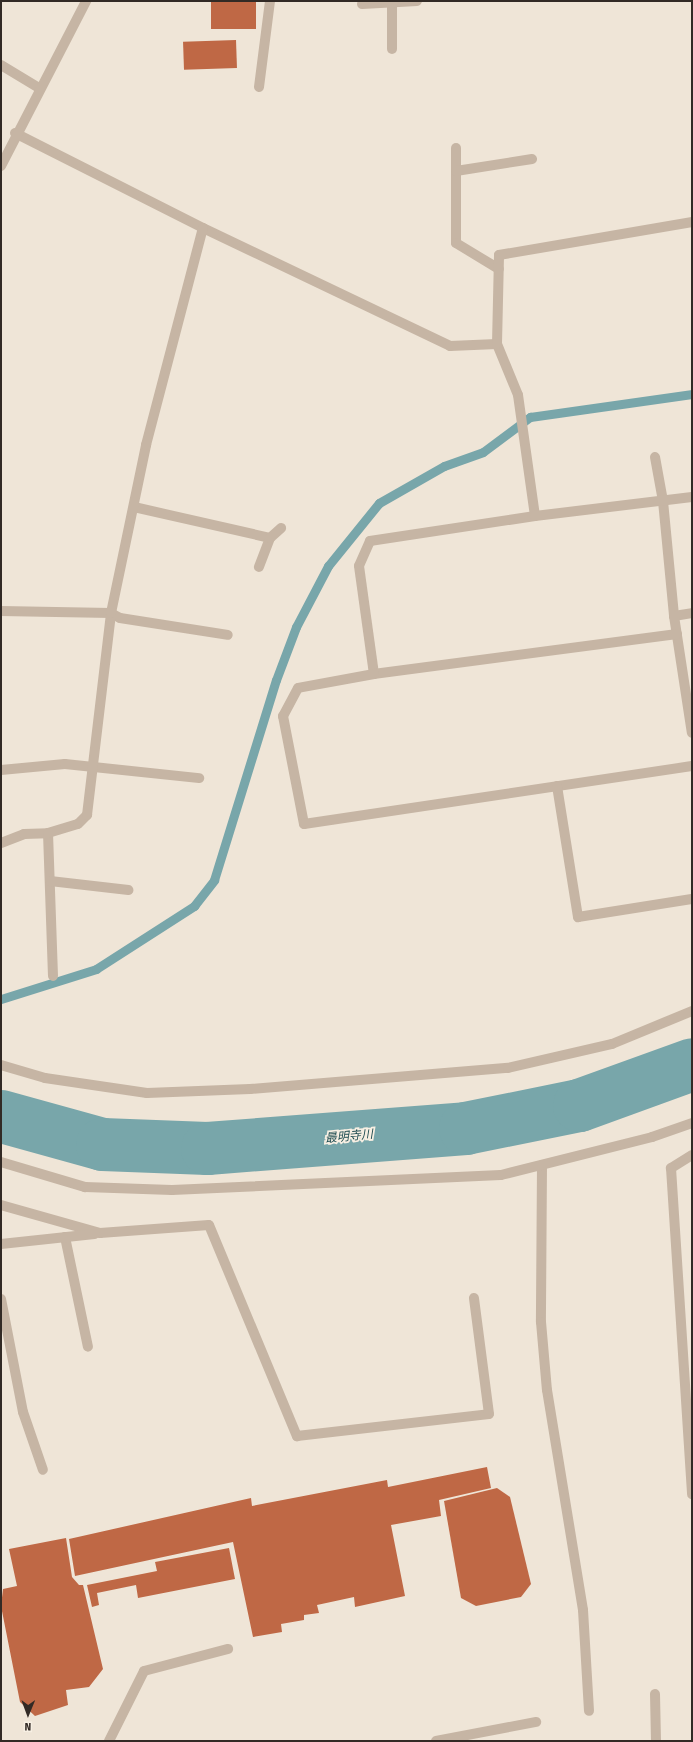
<!DOCTYPE html>
<meta charset="utf-8">
<style>
body{margin:0}
#map{position:relative;width:693px;height:1742px;overflow:hidden;background:#efe5d7;font-family:"Fira Sans Condensed","Noto Sans JP",sans-serif}
div>[style]{position:absolute}
.stream>*{height:9px;margin:-4.5px;padding:0 4.5px;transform-origin:4.5px;border-radius:4.5px;background:#78a6aa}
.river>*{height:53px;margin:-26.5px;padding:0 26.5px;transform-origin:26.5px;border-radius:26.5px;background:#78a6aa}
.building>*{inset:0;background:#bf6845;transform-origin:0 0}
.service>*{height:10px;margin:-5px;padding:0 5px;transform-origin:5px;border-radius:5px;background:#c6b5a4}
.minor>*{height:10px;margin:-5px;padding:0 5px;transform-origin:5px;border-radius:5px;background:#c6b5a4}
span{translate:-50% -50%;white-space:nowrap;text-align:center;line-height:1.15;-webkit-text-stroke:3.5px #f7efe3;paint-order:stroke}
.water-label{font-size:12px;color:#1d4b50;font-style:italic}
.frame{position:absolute;inset:0;border:2px solid #322a25;pointer-events:none}
.north{position:absolute;left:8px;top:1694px;width:40px;height:40px;-webkit-text-stroke:3px #f7efe3;paint-order:stroke;rotate:181deg;font-size:11px;font-weight:700;line-height:16px;text-align:center;color:#322a25}
.north::after{content:'';display:block;margin:auto;width:14px;height:18px;background:#322a25;clip-path:polygon(50% 0,100% 100%,50% 72%,0 100%)}
</style>
<div id="map">
<div class="stream">
<div style="left:1px;top:999px;width:100px;rotate:-17.5deg"></div>
<div style="left:96px;top:969px;width:117px;rotate:-32.7deg"></div>
<div style="left:194px;top:906px;width:33px;rotate:-52deg"></div>
<div style="left:214px;top:880px;width:209px;rotate:-72.8deg"></div>
<div style="left:276px;top:680px;width:57px;rotate:-69.3deg"></div>
<div style="left:296px;top:627px;width:69px;rotate:-62.3deg"></div>
<div style="left:328px;top:566px;width:81px;rotate:-51deg"></div>
<div style="left:379px;top:503px;width:75px;rotate:-29.6deg"></div>
<div style="left:444px;top:466px;width:41px;rotate:-19.7deg"></div>
<div style="left:483px;top:452px;width:59px;rotate:-36.7deg"></div>
<div style="left:530px;top:417px;width:164px;rotate:-8.1deg"></div>
</div>
<div class="river">
<div style="left:1px;top:1116px;width:105px;rotate:15.5deg"></div>
<div style="left:102px;top:1144px;width:105px;rotate:2.2deg"></div>
<div style="left:207px;top:1148px;width:259px;rotate:-4.4deg"></div>
<div style="left:465px;top:1128px;width:116px;rotate:-11.4deg"></div>
<div style="left:579px;top:1105px;width:120px;rotate:-19.9deg"></div>
</div>
<div class="building">
<div style="left:211px;top:1px;width:45px;height:28px"></div>
<div style="left:236px;top:40px;width:28px;height:53px;rotate:88deg"></div>
<div style="clip-path:polygon(487px 1467px,491px 1488px,439px 1500px,441px 1516px,391px 1525px,405px 1596px,355px 1607px,354px 1597px,317px 1605px,319px 1613px,304px 1615px,304px 1620px,281px 1624px,282px 1632px,253px 1637px,233px 1542px,75px 1576px,69px 1539px,251px 1498px,252px 1506px,387px 1480px,388px 1487px)"></div>
<div style="clip-path:polygon(497px 1488px,510px 1497px,531px 1584px,521px 1597px,476px 1606px,461px 1598px,444px 1501px)"></div>
<div style="clip-path:polygon(66px 1538px,72px 1577px,79px 1585px,83px 1585px,103px 1669px,89px 1687px,66px 1690px,68px 1705px,35px 1716px,20px 1702px,1px 1606px,3px 1589px,17px 1586px,9px 1549px)"></div>
<div style="clip-path:polygon(229px 1548px,235px 1579px,138px 1598px,136px 1585px,97px 1593px,99px 1605px,92px 1607px,87px 1585px,157px 1571px,155px 1562px)"></div>
</div>
<div class="service">
<div style="left:392px;top:2px;width:47px;rotate:90deg"></div>
<div style="left:362px;top:4px;width:55px;rotate:-3.1deg"></div>
<div style="left:456px;top:148px;width:95px;rotate:90deg"></div>
<div style="left:456px;top:243px;width:50px;rotate:31.2deg"></div>
<div style="left:456px;top:171px;width:77px;rotate:-9deg"></div>
<div style="left:134px;top:507px;width:139px;rotate:12.8deg"></div>
<div style="left:270px;top:538px;width:31px;rotate:111deg"></div>
<div style="left:270px;top:538px;width:15px;rotate:-42deg"></div>
<div style="left:111px;top:613px;width:10px;rotate:29deg"></div>
<div style="left:120px;top:618px;width:109px;rotate:8.9deg"></div>
<div style="left:1px;top:770px;width:64px;rotate:-5.4deg"></div>
<div style="left:65px;top:764px;width:135px;rotate:6deg"></div>
<div style="left:48px;top:833px;width:143px;rotate:88deg"></div>
<div style="left:50px;top:881px;width:79px;rotate:6.6deg"></div>
<div style="left:692px;top:1155px;width:25px;rotate:148deg"></div>
<div style="left:671px;top:1168px;width:327px;rotate:86.3deg"></div>
<div style="left:542px;top:1165px;width:157px;rotate:90.4deg"></div>
<div style="left:541px;top:1322px;width:68px;rotate:85deg"></div>
<div style="left:547px;top:1390px;width:223px;rotate:80.7deg"></div>
<div style="left:583px;top:1610px;width:101px;rotate:86.6deg"></div>
<div style="left:1px;top:1205px;width:103px;rotate:15.8deg"></div>
<div style="left:100px;top:1233px;width:109px;rotate:-4.2deg"></div>
<div style="left:209px;top:1225px;width:229px;rotate:67.4deg"></div>
<div style="left:297px;top:1436px;width:193px;rotate:-6.5deg"></div>
<div style="left:489px;top:1414px;width:117px;rotate:-97.4deg"></div>
<div style="left:65px;top:1237px;width:112px;rotate:78.2deg"></div>
<div style="left:1px;top:1244px;width:94px;rotate:-6.1deg"></div>
<div style="left:1px;top:1299px;width:115px;rotate:79deg"></div>
<div style="left:23px;top:1412px;width:61px;rotate:71deg"></div>
<div style="left:655px;top:1694px;width:47px;rotate:88.8deg"></div>
<div style="left:109px;top:1741px;width:78px;rotate:-63.4deg"></div>
<div style="left:144px;top:1671px;width:87px;rotate:-14.7deg"></div>
<div style="left:436px;top:1741px;width:102px;rotate:-10.8deg"></div>
</div>
<div class="minor">
<div style="left:1px;top:65px;width:44px;rotate:31.2deg"></div>
<div style="left:259px;top:87px;width:87px;rotate:-82.7deg"></div>
<div style="left:15px;top:133px;width:211px;rotate:26.8deg"></div>
<div style="left:203px;top:228px;width:274px;rotate:25.5deg"></div>
<div style="left:450px;top:346px;width:47px;rotate:-2.4deg"></div>
<div style="left:497px;top:344px;width:55px;rotate:67.6deg"></div>
<div style="left:518px;top:395px;width:122px;rotate:82deg"></div>
<div style="left:535px;top:516px;width:167px;rotate:171.4deg"></div>
<div style="left:370px;top:541px;width:27px;rotate:114deg"></div>
<div style="left:359px;top:566px;width:109px;rotate:82.1deg"></div>
<div style="left:1px;top:166px;width:186px;rotate:-62.7deg"></div>
<div style="left:497px;top:344px;width:89px;rotate:-88.7deg"></div>
<div style="left:499px;top:255px;width:196px;rotate:-9.7deg"></div>
<div style="left:655px;top:457px;width:45px;rotate:79.7deg"></div>
<div style="left:663px;top:501px;width:116px;rotate:84.5deg"></div>
<div style="left:674px;top:616px;width:18px;rotate:-9deg"></div>
<div style="left:535px;top:516px;width:158px;rotate:-6.9deg"></div>
<div style="left:1px;top:611px;width:110px;rotate:1deg"></div>
<div style="left:674px;top:616px;width:118px;rotate:81.3deg"></div>
<div style="left:677px;top:634px;width:306px;rotate:172.5deg"></div>
<div style="left:374px;top:674px;width:77px;rotate:169.6deg"></div>
<div style="left:298px;top:688px;width:32px;rotate:118deg"></div>
<div style="left:283px;top:716px;width:110px;rotate:79deg"></div>
<div style="left:304px;top:824px;width:392px;rotate:-8.5deg"></div>
<div style="left:557px;top:786px;width:133px;rotate:80.9deg"></div>
<div style="left:578px;top:917px;width:115px;rotate:-9deg"></div>
<div style="left:1px;top:843px;width:25px;rotate:-21deg"></div>
<div style="left:24px;top:834px;width:24px;rotate:-2deg"></div>
<div style="left:48px;top:833px;width:31px;rotate:-17deg"></div>
<div style="left:78px;top:824px;width:13px;rotate:-45deg"></div>
<div style="left:87px;top:815px;width:203px;rotate:-83.2deg"></div>
<div style="left:111px;top:613px;width:172px;rotate:-78.2deg"></div>
<div style="left:146px;top:445px;width:224px;rotate:-75.3deg"></div>
<div style="left:1px;top:1065px;width:46px;rotate:16.5deg"></div>
<div style="left:45px;top:1078px;width:103px;rotate:8.4deg"></div>
<div style="left:147px;top:1093px;width:103px;rotate:-2.2deg"></div>
<div style="left:250px;top:1089px;width:259px;rotate:-4.7deg"></div>
<div style="left:508px;top:1068px;width:107px;rotate:-13deg"></div>
<div style="left:612px;top:1044px;width:87px;rotate:-22.4deg"></div>
<div style="left:1px;top:1162px;width:88px;rotate:16.6deg"></div>
<div style="left:85px;top:1187px;width:87px;rotate:2deg"></div>
<div style="left:172px;top:1190px;width:329px;rotate:-2.6deg"></div>
<div style="left:501px;top:1175px;width:156px;rotate:-14.1deg"></div>
<div style="left:652px;top:1137px;width:42px;rotate:-19.3deg"></div>
</div>
<div class="water-label">
<span style="left:349px;top:1137px;rotate:-5deg">最明寺川</span>
</div>
<div class="frame"></div>
<div class="north">N</div>
</div>
